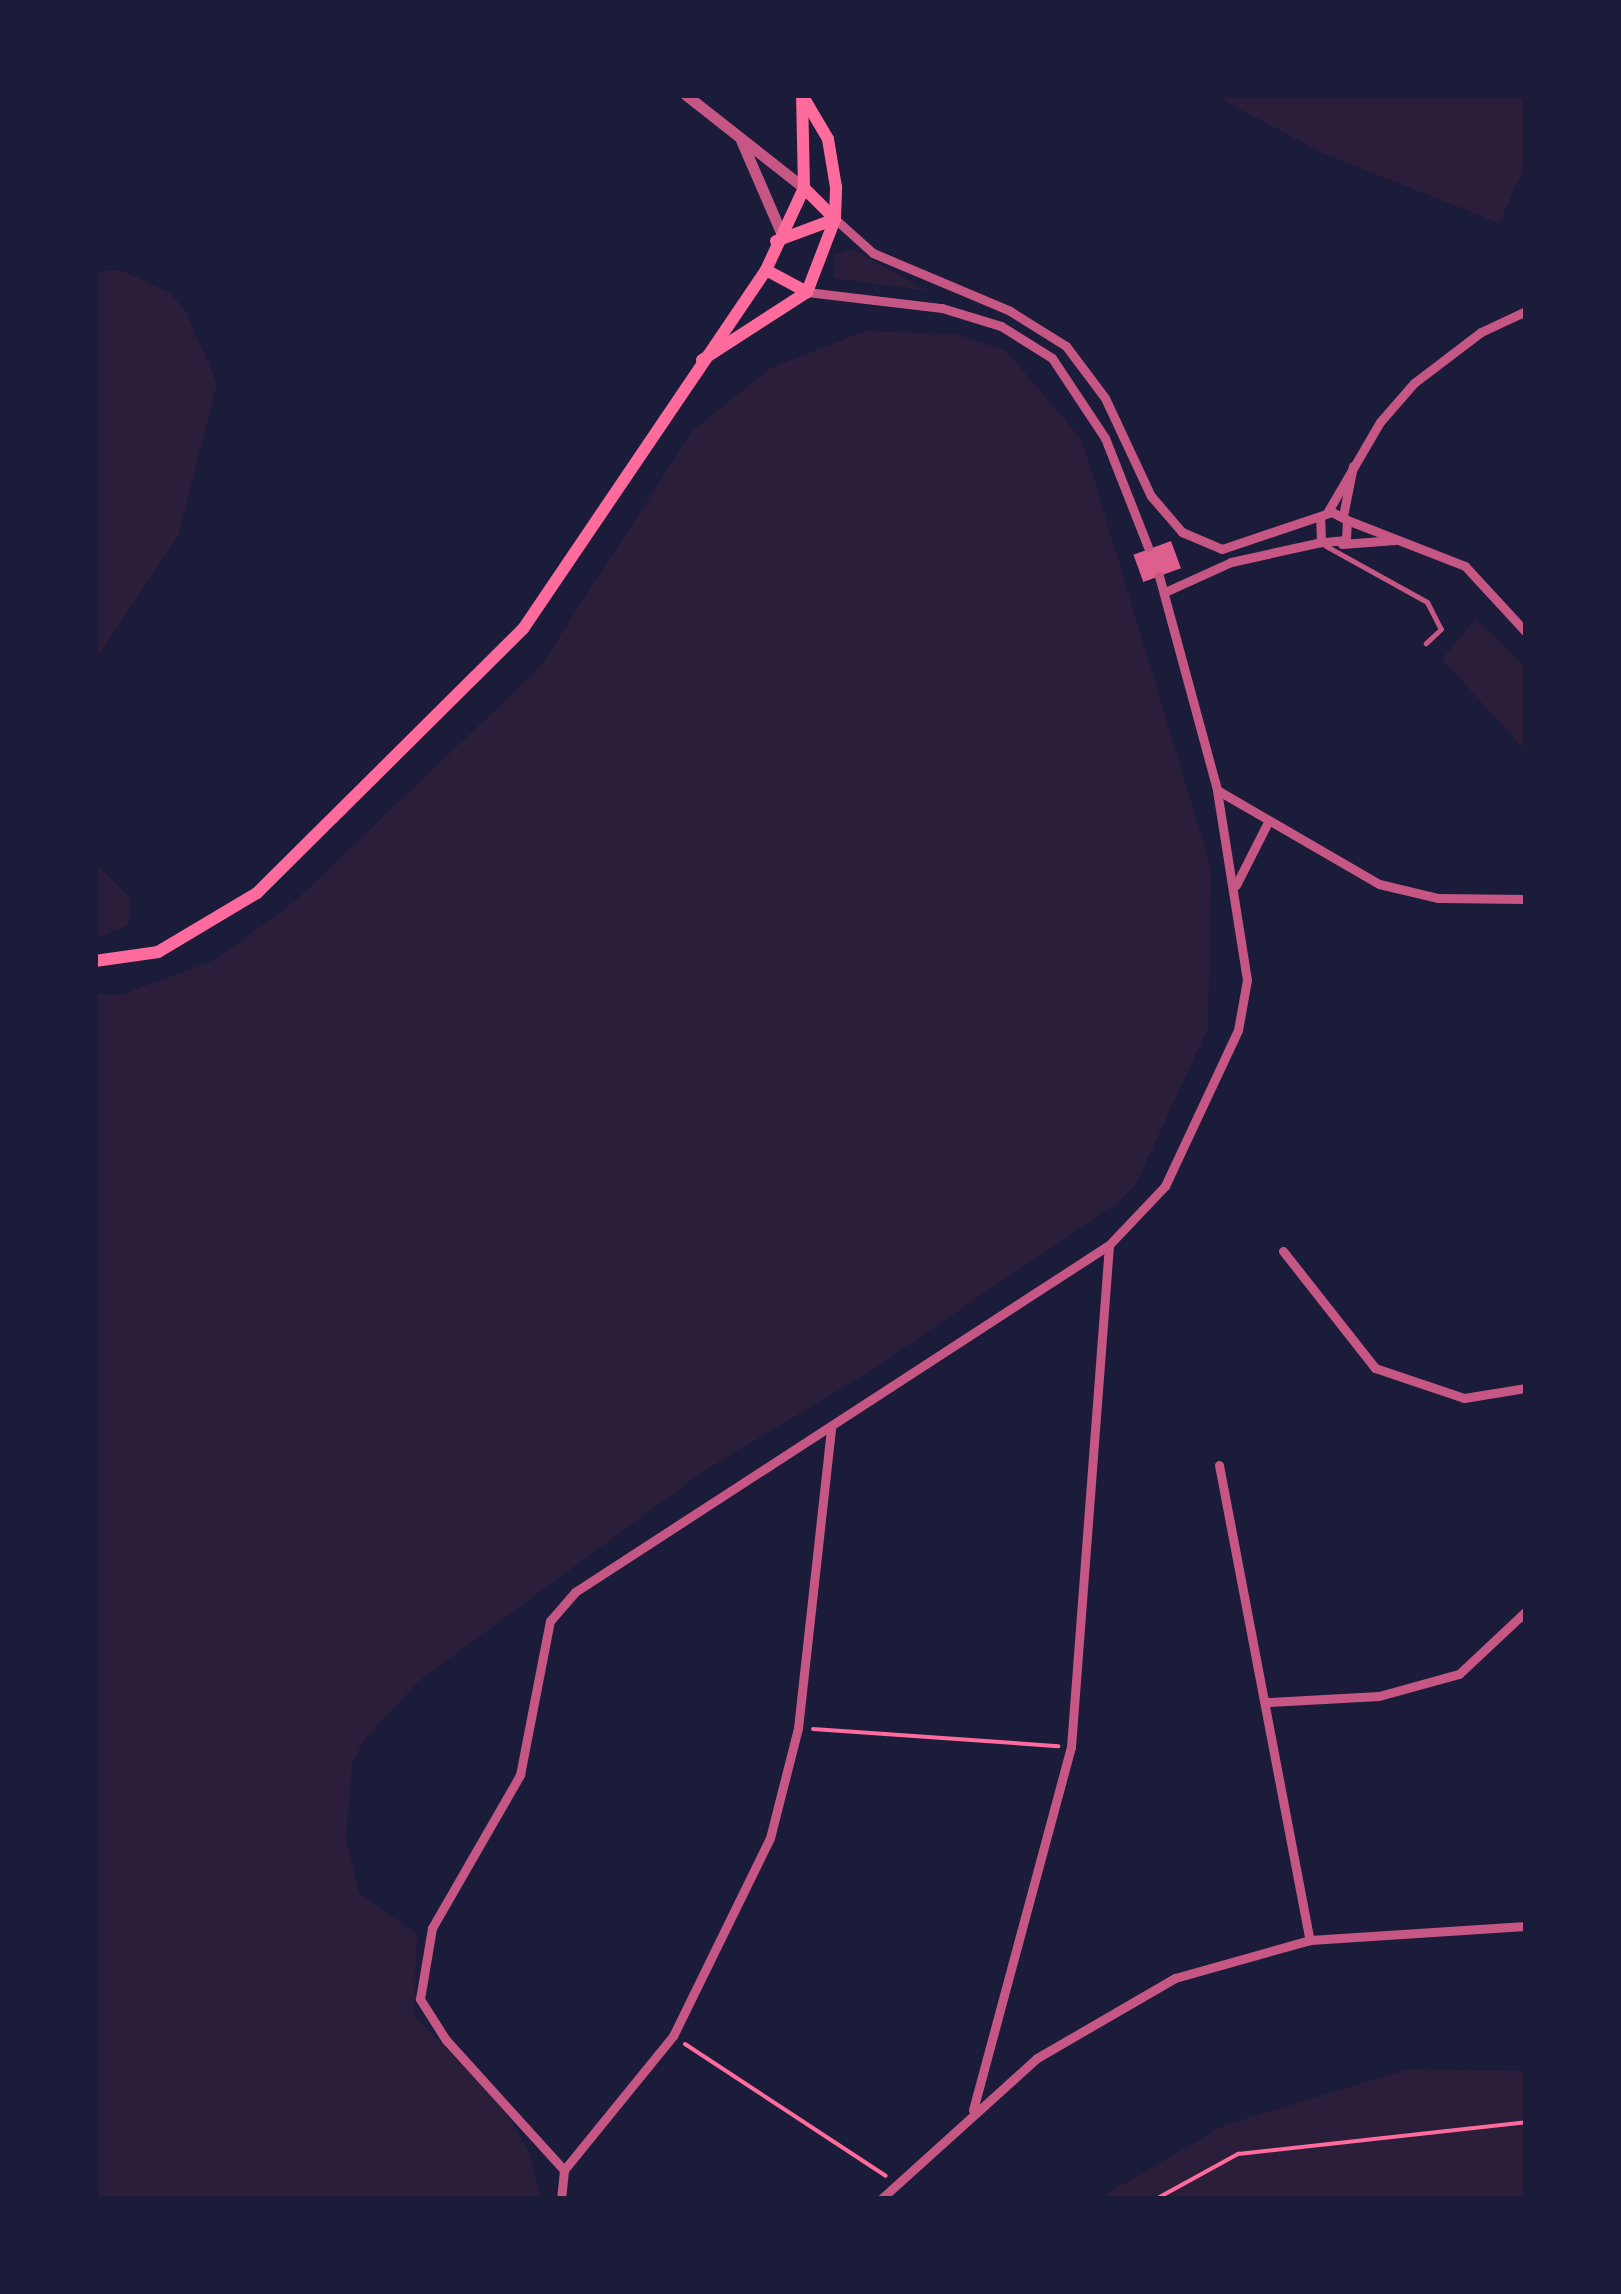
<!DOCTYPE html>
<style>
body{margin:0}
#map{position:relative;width:1621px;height:2294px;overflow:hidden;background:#1b1b3a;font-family:"Source Serif 4",serif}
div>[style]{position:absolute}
.green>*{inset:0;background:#2a1e3b}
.building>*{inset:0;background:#dd5f8e;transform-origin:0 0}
.path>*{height:4px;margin:-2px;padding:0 2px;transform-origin:2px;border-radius:2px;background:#ff6b9d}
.service>*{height:5px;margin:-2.5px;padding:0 2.5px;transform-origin:2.5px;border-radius:2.5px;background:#c65784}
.minor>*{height:9px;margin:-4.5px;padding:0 4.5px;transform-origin:4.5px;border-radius:4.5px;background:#c65784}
.tertiary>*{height:11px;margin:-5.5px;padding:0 5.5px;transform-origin:5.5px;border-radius:5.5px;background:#c65784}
.secondary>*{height:12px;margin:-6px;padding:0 6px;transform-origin:6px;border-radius:6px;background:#ff6b9d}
span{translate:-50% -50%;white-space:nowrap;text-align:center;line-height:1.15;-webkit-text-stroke:10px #1b1b3a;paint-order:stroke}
.frame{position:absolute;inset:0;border:98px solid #1b1b3a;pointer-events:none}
</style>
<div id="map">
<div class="green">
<div style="clip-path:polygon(1214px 95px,1526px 95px,1526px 164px,1499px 223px,1322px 153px)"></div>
<div style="clip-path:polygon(852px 249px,869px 258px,927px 291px,833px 278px,834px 255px)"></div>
<div style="clip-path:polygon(120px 270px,169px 292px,185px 310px,217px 383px,179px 534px,95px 661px,95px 272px)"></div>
<div style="clip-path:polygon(865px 331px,954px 334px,1005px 350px,1082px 440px,1211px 868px,1208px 1028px,1136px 1184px,1118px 1202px,864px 1375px,701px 1473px,419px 1681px,365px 1739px,352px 1763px,346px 1840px,359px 1893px,417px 1934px,414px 2015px,503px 2107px,529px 2152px,541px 2199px,95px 2199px,95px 994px,121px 995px,215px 960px,295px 901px,540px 667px,693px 430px,771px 368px)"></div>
<div style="clip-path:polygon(1476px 619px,1526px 667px,1526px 751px,1442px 659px)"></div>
<div style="clip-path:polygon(95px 862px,131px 899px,128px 925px,95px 939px)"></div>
<div style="clip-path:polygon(1408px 2069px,1526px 2071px,1526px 2199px,1098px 2199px,1225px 2125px)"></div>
</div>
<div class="building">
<div style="left:1171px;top:541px;width:29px;height:40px;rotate:70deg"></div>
</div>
<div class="path">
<div style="left:813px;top:1729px;width:246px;rotate:4deg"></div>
<div style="left:685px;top:2044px;width:240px;rotate:33.3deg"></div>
<div style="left:1156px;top:2199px;width:94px;rotate:-28.8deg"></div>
<div style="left:1238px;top:2154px;width:290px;rotate:-6.3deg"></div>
</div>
<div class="service">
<div style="left:1326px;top:546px;width:115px;rotate:29deg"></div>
<div style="left:1427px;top:602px;width:30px;rotate:63deg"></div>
<div style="left:1441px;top:629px;width:21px;rotate:137deg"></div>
</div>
<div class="minor">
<div style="left:835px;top:219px;width:51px;rotate:41.8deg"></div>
<div style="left:873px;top:253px;width:149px;rotate:22.9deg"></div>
<div style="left:1010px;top:311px;width:66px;rotate:32deg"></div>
<div style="left:1066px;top:346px;width:65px;rotate:53.1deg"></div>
<div style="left:1105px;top:398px;width:108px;rotate:64.9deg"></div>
<div style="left:1151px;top:496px;width:48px;rotate:49.3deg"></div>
<div style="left:1182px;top:532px;width:43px;rotate:23deg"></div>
<div style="left:1222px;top:549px;width:116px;rotate:-18.6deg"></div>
<div style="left:1332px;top:512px;width:17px;rotate:28deg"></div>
<div style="left:1347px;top:520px;width:20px;rotate:93deg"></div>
<div style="left:1346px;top:540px;width:25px;rotate:175deg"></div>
<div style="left:1321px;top:542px;width:24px;rotate:-92deg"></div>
<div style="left:807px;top:292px;width:136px;rotate:6.8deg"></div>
<div style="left:942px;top:308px;width:62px;rotate:17deg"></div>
<div style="left:1001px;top:326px;width:60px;rotate:32.1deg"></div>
<div style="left:1052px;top:358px;width:96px;rotate:56.5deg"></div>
<div style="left:1105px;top:438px;width:117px;rotate:68.5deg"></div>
<div style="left:1327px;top:513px;width:105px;rotate:-59.8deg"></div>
<div style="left:1380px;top:422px;width:52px;rotate:-48.9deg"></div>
<div style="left:1414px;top:383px;width:84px;rotate:-37.3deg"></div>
<div style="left:1481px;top:332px;width:50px;rotate:-25deg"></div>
<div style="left:1343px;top:516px;width:51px;rotate:-78.7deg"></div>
<div style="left:1347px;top:520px;width:127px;rotate:21.3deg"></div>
<div style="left:1465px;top:566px;width:90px;rotate:47.3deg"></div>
<div style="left:1342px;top:544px;width:53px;rotate:-4.3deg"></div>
<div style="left:1159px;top:576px;width:222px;rotate:74.8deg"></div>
<div style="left:1217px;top:790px;width:187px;rotate:30.1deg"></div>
<div style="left:1379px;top:884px;width:61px;rotate:13.3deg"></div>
<div style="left:1438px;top:898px;width:88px;rotate:0.7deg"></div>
<div style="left:1165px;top:592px;width:72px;rotate:-24.4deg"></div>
<div style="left:1231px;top:562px;width:92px;rotate:-12.5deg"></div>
<div style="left:1236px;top:885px;width:68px;rotate:-63.1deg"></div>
<div style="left:1283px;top:1251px;width:149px;rotate:51.8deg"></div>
<div style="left:1375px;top:1368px;width:94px;rotate:18.6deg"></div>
<div style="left:1464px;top:1398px;width:63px;rotate:-9.2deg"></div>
<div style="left:1219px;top:1465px;width:484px;rotate:79.2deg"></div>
<div style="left:1268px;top:1702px;width:111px;rotate:-3.1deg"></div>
<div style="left:1379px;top:1696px;width:83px;rotate:-15.4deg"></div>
<div style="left:1459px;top:1674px;width:92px;rotate:-43.2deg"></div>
<div style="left:973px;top:2110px;width:376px;rotate:-74.9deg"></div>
<div style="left:1071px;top:1747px;width:503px;rotate:-85.67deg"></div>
<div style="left:564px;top:2170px;width:176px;rotate:-132.2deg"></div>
<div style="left:446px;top:2040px;width:49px;rotate:-122.4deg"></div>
<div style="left:420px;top:1999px;width:72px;rotate:-80.4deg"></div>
<div style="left:432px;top:1928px;width:177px;rotate:-60.1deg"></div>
<div style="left:520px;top:1775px;width:157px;rotate:-79deg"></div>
<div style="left:550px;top:1621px;width:38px;rotate:-49deg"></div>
<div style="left:575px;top:1592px;width:637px;rotate:-33.02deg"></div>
<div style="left:1109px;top:1245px;width:81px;rotate:-46.5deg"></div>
<div style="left:1165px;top:1186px;width:172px;rotate:-64.9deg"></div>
<div style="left:1238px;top:1030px;width:51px;rotate:-79.8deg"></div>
<div style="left:1247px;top:980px;width:192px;rotate:-99deg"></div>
<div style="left:564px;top:2170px;width:173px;rotate:-50.9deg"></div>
<div style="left:673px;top:2036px;width:220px;rotate:-63.9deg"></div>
<div style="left:770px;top:1838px;width:114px;rotate:-75.7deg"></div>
<div style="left:798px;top:1728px;width:301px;rotate:-83.7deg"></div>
<div style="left:561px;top:2199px;width:29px;rotate:-84deg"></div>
<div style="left:881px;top:2199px;width:210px;rotate:-42.1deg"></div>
<div style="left:1037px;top:2058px;width:160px;rotate:-30.1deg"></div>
<div style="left:1175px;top:1978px;width:140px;rotate:-15.7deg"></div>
<div style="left:1310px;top:1940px;width:216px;rotate:-3.7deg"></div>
</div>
<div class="tertiary">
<div style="left:686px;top:95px;width:150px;rotate:38.2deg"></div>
<div style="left:741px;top:140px;width:98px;rotate:66.6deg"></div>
</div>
<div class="secondary">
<div style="left:804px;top:188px;width:44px;rotate:45deg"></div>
<div style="left:776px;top:241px;width:63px;rotate:-20.4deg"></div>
<div style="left:766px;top:270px;width:47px;rotate:28.2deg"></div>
<div style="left:702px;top:360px;width:125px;rotate:-32.9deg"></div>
<div style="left:807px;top:292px;width:78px;rotate:-69deg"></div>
<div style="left:835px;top:219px;width:32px;rotate:-88deg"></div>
<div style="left:836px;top:187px;width:49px;rotate:-99.5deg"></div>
<div style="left:828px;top:139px;width:45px;rotate:-120.5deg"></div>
<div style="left:95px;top:961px;width:64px;rotate:-8.1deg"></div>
<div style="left:158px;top:952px;width:115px;rotate:-30.8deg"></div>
<div style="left:257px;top:893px;width:375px;rotate:-44.8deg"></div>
<div style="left:523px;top:629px;width:434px;rotate:-55.9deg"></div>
<div style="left:766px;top:270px;width:90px;rotate:-65.1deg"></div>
<div style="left:804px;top:188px;width:93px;rotate:-91.2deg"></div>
</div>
<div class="frame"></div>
</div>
